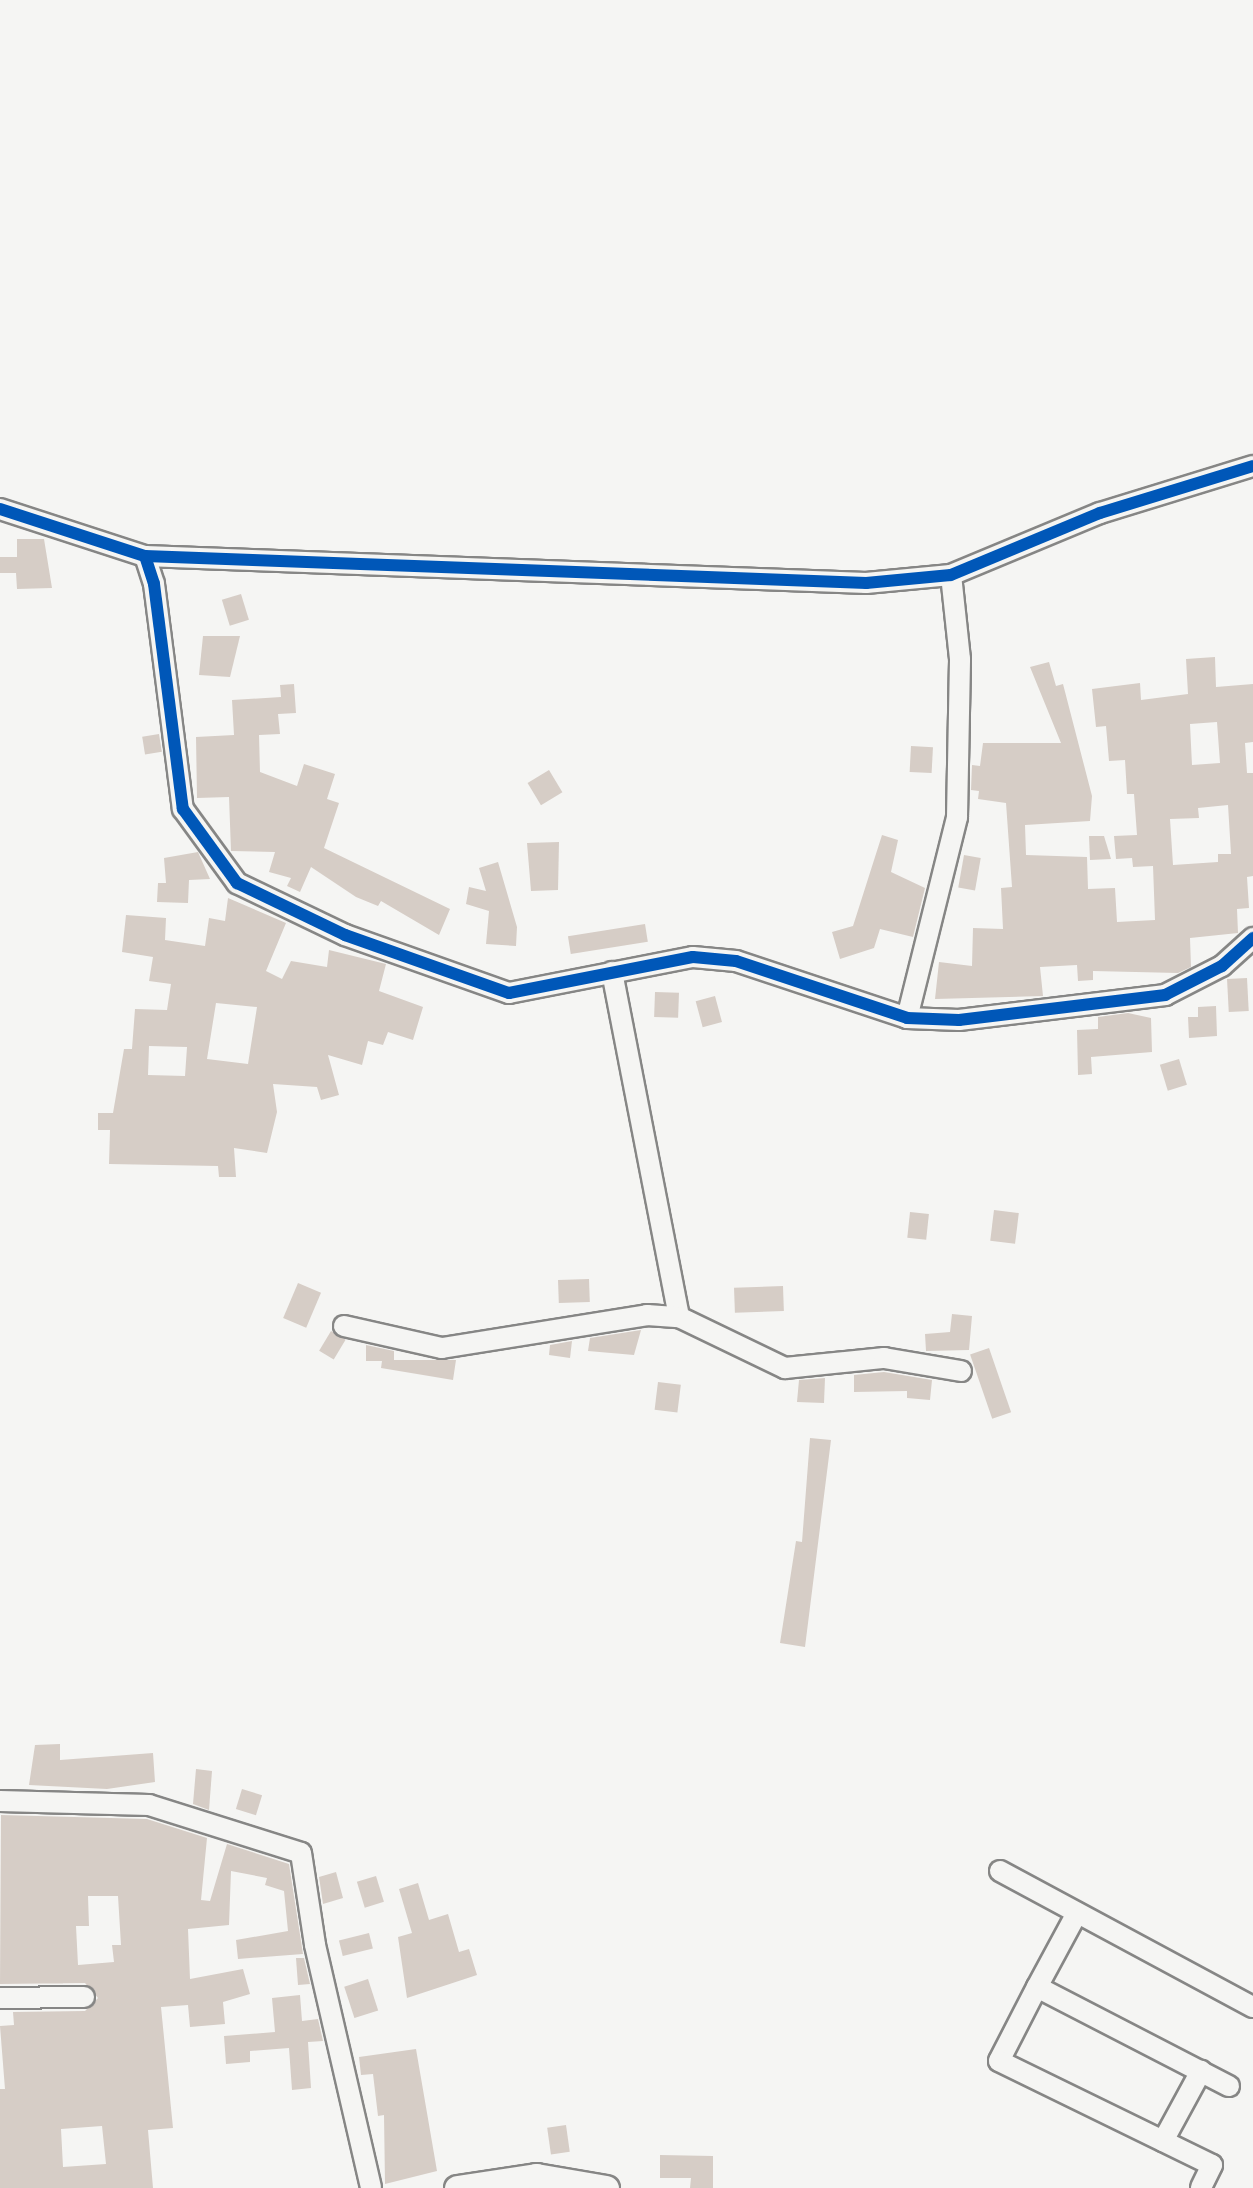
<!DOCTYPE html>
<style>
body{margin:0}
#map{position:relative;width:1253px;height:2188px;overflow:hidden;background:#f5f5f3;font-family:Mali,sans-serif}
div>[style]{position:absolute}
.building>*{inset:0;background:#d6cdc6;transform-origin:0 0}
.roads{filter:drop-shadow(2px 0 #868685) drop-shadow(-2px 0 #868685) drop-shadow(0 2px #868685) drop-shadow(0 -2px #868685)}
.minor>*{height:20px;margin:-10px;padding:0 10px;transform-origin:10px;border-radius:10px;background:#f5f5f3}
.tertiary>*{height:25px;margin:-12.5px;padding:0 12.5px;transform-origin:12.5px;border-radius:12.5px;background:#f5f5f3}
.cycleway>*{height:12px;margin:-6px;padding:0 6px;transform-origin:6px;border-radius:6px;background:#0057b8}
span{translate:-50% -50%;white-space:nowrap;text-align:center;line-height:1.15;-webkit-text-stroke:8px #f6f6f2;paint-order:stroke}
</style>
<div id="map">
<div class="building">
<div style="clip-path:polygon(17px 539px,44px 539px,52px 588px,17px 589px,16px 573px,0 573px,0 557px,17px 557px)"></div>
<div style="left:241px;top:594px;width:27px;height:20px;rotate:73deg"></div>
<div style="clip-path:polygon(203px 636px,240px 636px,230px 677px,199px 675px)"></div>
<div style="clip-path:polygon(evenodd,1215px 657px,1216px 687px,1253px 684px,1253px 742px,1245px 743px,1247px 773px,1253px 773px,1253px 876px,1247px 877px,1249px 908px,1237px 909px,1238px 933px,1190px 938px,1191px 967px,1178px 973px,1093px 971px,1093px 980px,1078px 981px,1077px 965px,1040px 967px,1043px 996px,935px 999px,939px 962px,972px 966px,973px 928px,1003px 929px,1001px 888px,1012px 887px,1006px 803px,978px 799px,979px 791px,971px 790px,972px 765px,980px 766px,983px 743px,1061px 743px,1030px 667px,1049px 662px,1056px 686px,1063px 684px,1092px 796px,1090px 821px,1025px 825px,1026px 855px,1087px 857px,1088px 889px,1115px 888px,1117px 922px,1155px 920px,1153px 866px,1133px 867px,1132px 858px,1116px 859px,1114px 836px,1137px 835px,1134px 794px,1127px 794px,1125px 760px,1109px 761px,1106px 726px,1096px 727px,1092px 689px,1140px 683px,1141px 700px,1188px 694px,1186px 659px,1215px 657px,1217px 722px,1220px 763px,1192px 765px,1190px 724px,1217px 722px,1215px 657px,1228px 805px,1231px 854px,1218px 854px,1218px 862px,1173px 865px,1170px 819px,1199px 818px,1198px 808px,1228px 805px)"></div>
<div style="clip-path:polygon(294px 684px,296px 713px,278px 714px,280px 734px,259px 735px,260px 772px,297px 786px,304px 764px,335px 774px,327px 799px,339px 803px,324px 848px,450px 909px,439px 935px,381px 901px,378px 906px,356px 897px,311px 867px,300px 892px,287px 886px,291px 878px,269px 872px,275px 852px,231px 851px,229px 797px,197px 798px,196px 737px,234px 735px,232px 700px,281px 697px,280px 685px)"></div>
<div style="left:159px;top:734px;width:18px;height:17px;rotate:81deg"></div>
<div style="left:911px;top:746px;width:22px;height:26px;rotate:3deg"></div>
<div style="left:549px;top:770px;width:26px;height:25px;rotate:59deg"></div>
<div style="clip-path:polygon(882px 835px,898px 840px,891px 872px,925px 888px,913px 937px,880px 929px,874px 948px,840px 959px,832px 932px,853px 926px)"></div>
<div style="clip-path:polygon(1089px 836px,1104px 836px,1111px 859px,1090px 860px)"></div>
<div style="clip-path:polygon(559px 842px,558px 890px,531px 891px,527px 843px)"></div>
<div style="clip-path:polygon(198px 852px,210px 879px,189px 880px,188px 903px,157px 902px,158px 883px,166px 883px,164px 858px)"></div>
<div style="left:964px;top:855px;width:17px;height:33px;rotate:10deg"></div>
<div style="clip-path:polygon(498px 862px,517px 927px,516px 946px,486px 944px,489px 911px,466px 904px,469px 887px,486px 891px,479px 868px)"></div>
<div style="clip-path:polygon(evenodd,228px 898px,286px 923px,266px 971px,282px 979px,291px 961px,327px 967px,329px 950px,386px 964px,379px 991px,423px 1007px,413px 1040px,388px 1032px,383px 1045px,368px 1041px,362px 1065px,328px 1055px,339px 1095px,321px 1100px,317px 1087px,273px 1084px,277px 1112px,267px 1153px,234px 1148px,236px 1177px,219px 1177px,218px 1166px,109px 1164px,110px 1130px,98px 1130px,98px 1113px,113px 1113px,124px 1049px,132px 1049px,135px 1009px,167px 1010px,171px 984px,149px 981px,153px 957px,122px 952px,126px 915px,166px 918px,165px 940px,205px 946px,209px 918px,225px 921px,228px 898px,216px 1003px,257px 1007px,248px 1064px,207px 1059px,216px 1003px,228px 898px,149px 1046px,187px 1047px,185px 1076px,148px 1075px,149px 1046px)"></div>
<div style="left:645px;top:924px;width:18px;height:78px;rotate:81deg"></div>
<div style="left:1247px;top:978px;width:33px;height:20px;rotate:87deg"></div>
<div style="left:655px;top:992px;width:24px;height:25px;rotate:2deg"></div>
<div style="left:715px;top:996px;width:27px;height:20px;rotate:75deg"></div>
<div style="clip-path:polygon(1216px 1006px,1217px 1036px,1189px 1038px,1188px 1017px,1198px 1017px,1198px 1007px)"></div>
<div style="clip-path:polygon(1128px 1013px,1151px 1018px,1152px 1052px,1091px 1057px,1092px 1074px,1078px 1075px,1077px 1030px,1098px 1029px,1098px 1017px)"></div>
<div style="left:1179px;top:1059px;width:27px;height:20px;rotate:73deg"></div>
<div style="left:994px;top:1210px;width:25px;height:31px;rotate:7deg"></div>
<div style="left:910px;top:1212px;width:19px;height:26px;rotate:6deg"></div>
<div style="left:589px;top:1279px;width:23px;height:31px;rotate:88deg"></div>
<div style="left:298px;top:1283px;width:25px;height:38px;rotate:23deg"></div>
<div style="left:783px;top:1286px;width:25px;height:49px;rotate:88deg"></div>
<div style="clip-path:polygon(952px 1314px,972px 1316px,969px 1350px,926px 1351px,925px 1334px,950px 1332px)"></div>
<div style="clip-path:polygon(641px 1330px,634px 1355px,588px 1351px,590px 1338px)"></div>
<div style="left:331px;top:1331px;width:17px;height:23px;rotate:31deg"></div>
<div style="clip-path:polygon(572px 1341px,570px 1358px,549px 1355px,550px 1345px)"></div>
<div style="clip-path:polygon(366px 1345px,394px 1351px,394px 1360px,456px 1360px,453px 1380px,381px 1368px,382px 1361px,366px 1361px)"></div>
<div style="left:989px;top:1348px;width:68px;height:20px;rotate:71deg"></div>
<div style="clip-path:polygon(884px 1372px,932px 1380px,930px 1400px,907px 1398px,907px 1391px,854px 1392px,854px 1375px)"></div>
<div style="clip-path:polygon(825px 1378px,824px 1403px,797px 1402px,799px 1380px)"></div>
<div style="left:658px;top:1382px;width:23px;height:28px;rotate:7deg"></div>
<div style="clip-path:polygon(810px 1438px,831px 1440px,805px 1647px,780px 1643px,796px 1541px,802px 1542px)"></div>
<div style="clip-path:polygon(60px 1744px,60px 1760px,153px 1753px,155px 1782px,107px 1789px,29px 1785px,35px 1745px)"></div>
<div style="clip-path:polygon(196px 1769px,212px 1771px,209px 1810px,193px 1804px)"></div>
<div style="left:242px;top:1789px;width:21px;height:21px;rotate:17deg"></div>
<div style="clip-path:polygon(evenodd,1px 1815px,147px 1819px,207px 1838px,201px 1900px,210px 1901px,227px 1844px,289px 1864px,303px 1954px,238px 1959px,236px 1940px,288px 1931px,284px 1891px,265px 1885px,267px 1878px,231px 1871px,229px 1925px,188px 1929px,190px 1979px,243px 1969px,250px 1994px,223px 2002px,225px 2024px,190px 2027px,188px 2005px,161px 2007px,173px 2128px,148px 2130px,153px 2188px,0 2188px,0 2089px,5px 2089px,0 2026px,14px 2025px,13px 2012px,85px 2011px,98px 1998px,85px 1983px,0 1984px,1px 1815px,88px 1896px,118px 1896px,121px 1945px,112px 1945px,114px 1962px,78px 1965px,76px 1926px,89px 1926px,88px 1896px,1px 1815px,102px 2126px,106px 2164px,63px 2167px,61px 2129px,102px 2126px)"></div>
<div style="clip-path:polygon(336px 1872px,343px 1898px,323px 1904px,319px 1877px)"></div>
<div style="left:376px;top:1876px;width:27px;height:20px;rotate:73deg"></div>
<div style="clip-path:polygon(418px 1883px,429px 1920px,448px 1914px,459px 1952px,469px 1949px,477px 1975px,407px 1998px,398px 1937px,412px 1933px,399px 1889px)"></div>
<div style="left:369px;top:1933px;width:16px;height:31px;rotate:76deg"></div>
<div style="clip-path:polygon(296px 1958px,304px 1958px,310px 1984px,298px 1985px)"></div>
<div style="left:368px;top:1979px;width:33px;height:25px;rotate:72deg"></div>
<div style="clip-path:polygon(300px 1995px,302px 2021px,318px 2019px,323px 2041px,308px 2042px,311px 2088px,292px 2090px,289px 2048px,250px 2051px,250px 2062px,226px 2064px,224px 2036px,275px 2032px,272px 1998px)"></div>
<div style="clip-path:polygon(416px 2049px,437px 2171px,385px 2184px,384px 2115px,378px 2116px,373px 2074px,361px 2075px,359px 2057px)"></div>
<div style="left:566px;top:2125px;width:27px;height:19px;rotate:82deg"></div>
<div style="clip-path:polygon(660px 2155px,713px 2156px,713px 2188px,690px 2188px,691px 2178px,660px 2178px)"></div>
</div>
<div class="roads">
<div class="minor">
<div style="left:0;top:509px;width:152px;rotate:18deg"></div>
<div style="left:145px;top:556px;width:29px;rotate:72deg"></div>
<div style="left:154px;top:584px;width:227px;rotate:82.7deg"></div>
<div style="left:183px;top:809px;width:92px;rotate:53.9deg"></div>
<div style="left:237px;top:883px;width:120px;rotate:25.7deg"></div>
<div style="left:345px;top:935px;width:174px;rotate:19.5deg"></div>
<div style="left:509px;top:993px;width:187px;rotate:-11.1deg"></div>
<div style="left:693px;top:957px;width:43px;rotate:5.3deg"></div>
<div style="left:736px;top:961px;width:180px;rotate:18.4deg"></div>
<div style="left:907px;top:1018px;width:52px;rotate:2.2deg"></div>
<div style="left:959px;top:1020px;width:208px;rotate:-6.9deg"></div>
<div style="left:1165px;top:995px;width:64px;rotate:-27deg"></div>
<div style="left:1222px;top:966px;width:42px;rotate:-42.1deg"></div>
<div style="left:145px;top:556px;width:722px;rotate:2.14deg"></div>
<div style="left:866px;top:583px;width:85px;rotate:-5.4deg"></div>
<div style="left:951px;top:575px;width:161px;rotate:-22.6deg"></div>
<div style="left:1100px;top:513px;width:160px;rotate:-17.1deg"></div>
<div style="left:612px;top:972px;width:351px;rotate:79deg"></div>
<div style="left:907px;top:1018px;width:207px;rotate:-76deg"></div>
<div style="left:957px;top:817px;width:158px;rotate:-88.9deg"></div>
<div style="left:960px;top:659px;width:84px;rotate:-96.1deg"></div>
<div style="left:344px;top:1326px;width:100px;rotate:12.7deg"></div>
<div style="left:442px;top:1348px;width:208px;rotate:-9.1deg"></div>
<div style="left:647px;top:1315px;width:32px;rotate:4deg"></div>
<div style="left:679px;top:1317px;width:118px;rotate:25.7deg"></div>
<div style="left:785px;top:1368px;width:100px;rotate:-5.8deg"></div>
<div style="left:884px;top:1358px;width:78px;rotate:9.6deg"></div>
<div style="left:0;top:1801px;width:149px;rotate:1.5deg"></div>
<div style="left:149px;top:1805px;width:159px;rotate:17.5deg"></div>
<div style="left:301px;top:1853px;width:93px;rotate:81.3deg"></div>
<div style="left:315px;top:1945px;width:249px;rotate:77deg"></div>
<div style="left:1000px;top:1871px;width:287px;rotate:28.3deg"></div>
<div style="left:1077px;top:1913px;width:84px;rotate:118.4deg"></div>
<div style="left:1037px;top:1987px;width:216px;rotate:27.3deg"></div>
<div style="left:1037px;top:1987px;width:83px;rotate:117.2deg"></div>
<div style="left:999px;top:2061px;width:237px;rotate:26deg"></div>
<div style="left:1212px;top:2165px;width:25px;rotate:116deg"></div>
<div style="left:0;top:1998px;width:84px;rotate:-0.7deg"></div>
<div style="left:1163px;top:2141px;width:80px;rotate:-61.5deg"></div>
</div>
<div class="tertiary">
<div style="left:457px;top:2188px;width:80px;rotate:-8.6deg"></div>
<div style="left:536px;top:2176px;width:71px;rotate:9.7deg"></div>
</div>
</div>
<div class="cycleway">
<div style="left:0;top:509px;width:152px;rotate:18deg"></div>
<div style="left:145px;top:556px;width:29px;rotate:72deg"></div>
<div style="left:154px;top:584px;width:227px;rotate:82.7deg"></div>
<div style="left:183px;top:809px;width:92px;rotate:53.9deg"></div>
<div style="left:237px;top:883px;width:120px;rotate:25.7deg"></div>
<div style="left:345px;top:935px;width:174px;rotate:19.5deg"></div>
<div style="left:509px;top:993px;width:187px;rotate:-11.1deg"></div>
<div style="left:693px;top:957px;width:43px;rotate:5.3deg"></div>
<div style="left:736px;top:961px;width:180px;rotate:18.4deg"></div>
<div style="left:907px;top:1018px;width:52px;rotate:2.2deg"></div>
<div style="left:959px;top:1020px;width:208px;rotate:-6.9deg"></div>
<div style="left:1165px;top:995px;width:64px;rotate:-27deg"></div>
<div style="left:1222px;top:966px;width:42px;rotate:-42.1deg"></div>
<div style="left:145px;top:556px;width:722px;rotate:2.14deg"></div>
<div style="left:866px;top:583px;width:85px;rotate:-5.4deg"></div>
<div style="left:951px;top:575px;width:161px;rotate:-22.6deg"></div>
<div style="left:1100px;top:513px;width:160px;rotate:-17.1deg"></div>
</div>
</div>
